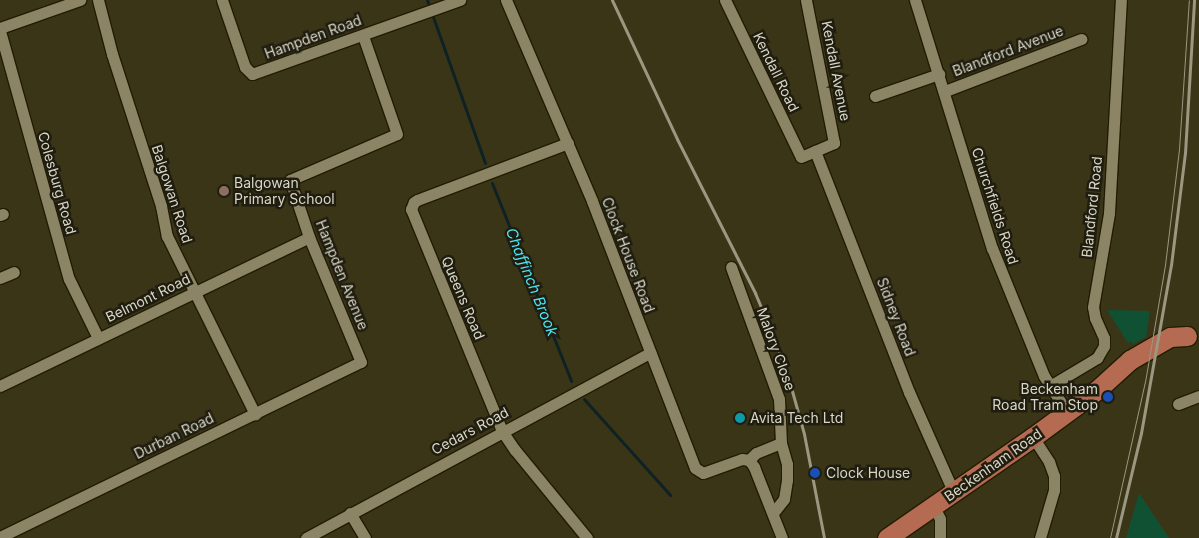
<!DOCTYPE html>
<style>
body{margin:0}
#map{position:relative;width:1199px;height:538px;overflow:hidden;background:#3b3518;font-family:Inter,sans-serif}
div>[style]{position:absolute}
.green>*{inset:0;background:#105133}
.stream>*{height:3px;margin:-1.5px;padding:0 1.5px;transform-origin:1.5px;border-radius:1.5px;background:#0e2224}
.roads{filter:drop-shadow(1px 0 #221c01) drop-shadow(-1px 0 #221c01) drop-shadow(0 1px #221c01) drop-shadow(0 -1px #221c01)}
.street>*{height:11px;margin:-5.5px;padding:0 5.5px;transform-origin:5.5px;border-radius:5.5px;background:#8b8465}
.primary>*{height:19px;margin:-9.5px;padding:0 9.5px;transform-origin:9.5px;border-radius:9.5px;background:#b46b52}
.tram>*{height:1px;margin:-0.5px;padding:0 0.5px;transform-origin:0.5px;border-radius:0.5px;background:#9b9781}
.rail>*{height:3px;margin:-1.5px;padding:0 1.5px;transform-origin:1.5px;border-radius:1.5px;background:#9b9781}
.dots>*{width:14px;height:14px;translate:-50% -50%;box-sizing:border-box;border:2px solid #1f1d10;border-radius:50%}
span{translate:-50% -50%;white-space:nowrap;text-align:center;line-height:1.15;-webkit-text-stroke:5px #1f1d10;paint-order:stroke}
.street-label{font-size:14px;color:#d9d6c5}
.poi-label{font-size:14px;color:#d9d6c5}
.left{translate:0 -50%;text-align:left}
.right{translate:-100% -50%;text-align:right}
.water-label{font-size:15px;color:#4ce6f5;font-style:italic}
</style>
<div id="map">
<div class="green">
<div style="clip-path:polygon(1107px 310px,1150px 311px,1146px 337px,1133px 344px,1131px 341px,1128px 343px)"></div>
<div style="clip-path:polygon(1139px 493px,1169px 538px,1126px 538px)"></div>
</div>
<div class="stream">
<div style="left:427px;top:0;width:173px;rotate:70.4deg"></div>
<div style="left:492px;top:183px;width:213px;rotate:68.2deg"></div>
<div style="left:584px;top:399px;width:129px;rotate:48.1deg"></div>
</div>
<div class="roads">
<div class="street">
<div style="left:98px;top:0;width:56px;rotate:75.5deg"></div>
<div style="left:112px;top:54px;width:160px;rotate:72.1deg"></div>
<div style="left:161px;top:206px;width:31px;rotate:79deg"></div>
<div style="left:167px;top:236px;width:199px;rotate:63.7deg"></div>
<div style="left:222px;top:0;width:71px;rotate:71.1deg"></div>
<div style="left:245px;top:67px;width:10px;rotate:45deg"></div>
<div style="left:252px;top:74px;width:221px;rotate:-19.6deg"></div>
<div style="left:506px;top:0;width:219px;rotate:66.8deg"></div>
<div style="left:592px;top:201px;width:286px;rotate:68.9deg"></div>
<div style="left:695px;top:468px;width:9px;rotate:32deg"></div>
<div style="left:703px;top:473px;width:41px;rotate:-19.7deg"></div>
<div style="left:742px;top:459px;width:7px;rotate:8deg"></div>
<div style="left:749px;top:460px;width:9px;rotate:54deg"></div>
<div style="left:754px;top:467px;width:76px;rotate:68.5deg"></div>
<div style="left:725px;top:0;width:174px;rotate:64.2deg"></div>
<div style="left:801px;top:157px;width:36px;rotate:-23deg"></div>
<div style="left:834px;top:143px;width:146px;rotate:-101.1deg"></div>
<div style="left:915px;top:0;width:260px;rotate:72.8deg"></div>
<div style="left:992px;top:248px;width:138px;rotate:67.9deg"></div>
<div style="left:1044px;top:376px;width:43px;rotate:57.4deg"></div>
<div style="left:0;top:28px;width:85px;rotate:-19.3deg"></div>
<div style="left:0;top:31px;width:257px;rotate:74.5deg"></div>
<div style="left:69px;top:279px;width:66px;rotate:63.8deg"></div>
<div style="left:945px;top:91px;width:146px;rotate:-20.9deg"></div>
<div style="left:875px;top:96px;width:68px;rotate:-19deg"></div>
<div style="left:568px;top:143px;width:161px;rotate:159.3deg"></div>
<div style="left:417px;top:200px;width:4px;rotate:146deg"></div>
<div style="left:414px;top:202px;width:8px;rotate:113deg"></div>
<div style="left:411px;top:209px;width:240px;rotate:67.7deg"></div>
<div style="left:502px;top:431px;width:23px;rotate:56deg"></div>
<div style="left:515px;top:450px;width:114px;rotate:50.7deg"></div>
<div style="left:815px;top:151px;width:259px;rotate:68.7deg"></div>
<div style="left:909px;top:392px;width:111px;rotate:66deg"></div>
<div style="left:0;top:215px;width:3px;rotate:-18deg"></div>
<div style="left:731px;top:267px;width:140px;rotate:70deg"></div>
<div style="left:779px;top:399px;width:44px;rotate:87.4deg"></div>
<div style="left:0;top:278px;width:15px;rotate:-23deg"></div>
<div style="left:0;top:386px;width:343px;rotate:-25.7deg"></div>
<div style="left:1050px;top:386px;width:55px;rotate:-30.8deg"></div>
<div style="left:1097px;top:358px;width:14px;rotate:-60deg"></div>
<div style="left:1104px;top:346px;width:8px;rotate:-90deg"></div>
<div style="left:1104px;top:338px;width:22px;rotate:-114deg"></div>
<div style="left:1095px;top:318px;width:11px;rotate:-100deg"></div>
<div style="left:1093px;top:307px;width:95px;rotate:-80.3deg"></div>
<div style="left:1109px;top:213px;width:213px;rotate:-86.8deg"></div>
<div style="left:1178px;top:404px;width:22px;rotate:-21deg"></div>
<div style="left:1033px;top:437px;width:30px;rotate:57deg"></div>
<div style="left:1049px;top:462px;width:15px;rotate:70deg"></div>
<div style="left:1054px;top:476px;width:14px;rotate:90deg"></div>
<div style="left:1054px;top:490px;width:50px;rotate:106.3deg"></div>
<div style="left:749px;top:460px;width:10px;rotate:-45deg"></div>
<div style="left:756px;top:453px;width:27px;rotate:-22deg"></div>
<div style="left:781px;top:443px;width:22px;rotate:74deg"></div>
<div style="left:787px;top:464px;width:16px;rotate:90deg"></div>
<div style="left:787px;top:480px;width:19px;rotate:99deg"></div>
<div style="left:784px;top:499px;width:18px;rotate:128deg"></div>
<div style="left:934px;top:507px;width:13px;rotate:63deg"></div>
<div style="left:940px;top:519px;width:19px;rotate:90deg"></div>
<div style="left:350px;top:513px;width:29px;rotate:59deg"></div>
<div style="left:0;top:537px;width:401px;rotate:-25.9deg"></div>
<div style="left:361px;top:362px;width:135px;rotate:-112.6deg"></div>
<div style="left:309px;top:237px;width:60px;rotate:-108.4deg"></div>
<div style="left:290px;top:180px;width:116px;rotate:-23.3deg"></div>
<div style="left:397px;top:134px;width:104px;rotate:-109.1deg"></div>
<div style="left:306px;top:538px;width:391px;rotate:-28.3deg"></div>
</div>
<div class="primary">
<div style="left:887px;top:538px;width:178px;rotate:-34.7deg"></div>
<div style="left:1033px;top:437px;width:79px;rotate:-36.3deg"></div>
<div style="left:1097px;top:390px;width:45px;rotate:-42.3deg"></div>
<div style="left:1130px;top:360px;width:46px;rotate:-29.9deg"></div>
<div style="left:1170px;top:337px;width:17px;rotate:-3deg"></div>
</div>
</div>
<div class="tram">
<div style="left:1110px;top:538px;width:160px;rotate:-77.4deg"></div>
<div style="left:1145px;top:382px;width:119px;rotate:-80.3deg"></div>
<div style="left:1165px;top:265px;width:117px;rotate:-83.1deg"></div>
<div style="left:1179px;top:149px;width:149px;rotate:-86.2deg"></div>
</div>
<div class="rail">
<div style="left:612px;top:0;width:153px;rotate:64.9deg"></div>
<div style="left:677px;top:139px;width:173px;rotate:63.1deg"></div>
<div style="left:755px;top:293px;width:30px;rotate:67deg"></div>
<div style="left:767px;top:321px;width:56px;rotate:69deg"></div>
<div style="left:787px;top:373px;width:63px;rotate:74.4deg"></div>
<div style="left:804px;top:434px;width:106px;rotate:79.1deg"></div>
<div style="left:1116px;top:538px;width:108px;rotate:-76.6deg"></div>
<div style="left:1141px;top:433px;width:171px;rotate:-79.9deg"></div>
<div style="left:1171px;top:265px;width:113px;rotate:-82.9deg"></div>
<div style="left:1185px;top:153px;width:153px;rotate:-86.6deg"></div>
</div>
<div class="dots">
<div style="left:224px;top:191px;background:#8d6e63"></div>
<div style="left:1108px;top:397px;background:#1a4fb4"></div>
<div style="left:740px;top:418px;background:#0f9aa8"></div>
<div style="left:815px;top:473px;background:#1a4fb4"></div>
</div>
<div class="street-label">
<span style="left:313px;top:37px;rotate:-20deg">Hampden Road</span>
<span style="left:1008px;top:51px;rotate:-21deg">Blandford Avenue</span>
<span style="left:836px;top:71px;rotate:79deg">Kendall Avenue</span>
<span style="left:776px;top:72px;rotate:64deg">Kendall Road</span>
<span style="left:57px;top:183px;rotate:74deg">Colesburg Road</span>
<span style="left:172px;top:194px;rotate:72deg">Balgowan Road</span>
<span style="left:995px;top:206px;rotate:72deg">Churchfields Road</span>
<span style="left:1092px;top:207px;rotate:-84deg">Blandford Road</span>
<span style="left:628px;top:255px;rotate:69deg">Clock House Road</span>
<span style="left:342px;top:275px;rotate:68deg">Hampden Avenue</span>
<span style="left:148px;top:298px;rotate:-26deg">Belmont Road</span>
<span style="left:463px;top:298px;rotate:67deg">Queens Road</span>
<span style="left:896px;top:317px;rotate:69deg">Sidney Road</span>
<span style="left:776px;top:349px;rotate:70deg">Malory Close</span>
<span style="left:470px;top:431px;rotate:-28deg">Cedars Road</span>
<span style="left:174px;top:436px;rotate:-26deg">Durban Road</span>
<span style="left:993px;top:465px;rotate:-35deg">Beckenham Road</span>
</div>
<div class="poi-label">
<span class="left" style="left:234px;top:191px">Balgowan<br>Primary School</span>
<span class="right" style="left:1098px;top:397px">Beckenham<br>Road Tram Stop</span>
<span class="left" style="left:750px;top:418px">Avita Tech Ltd</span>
<span class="left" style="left:826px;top:473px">Clock House</span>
</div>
<div class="water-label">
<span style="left:532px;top:282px;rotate:68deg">Chaffinch Brook</span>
</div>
</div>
